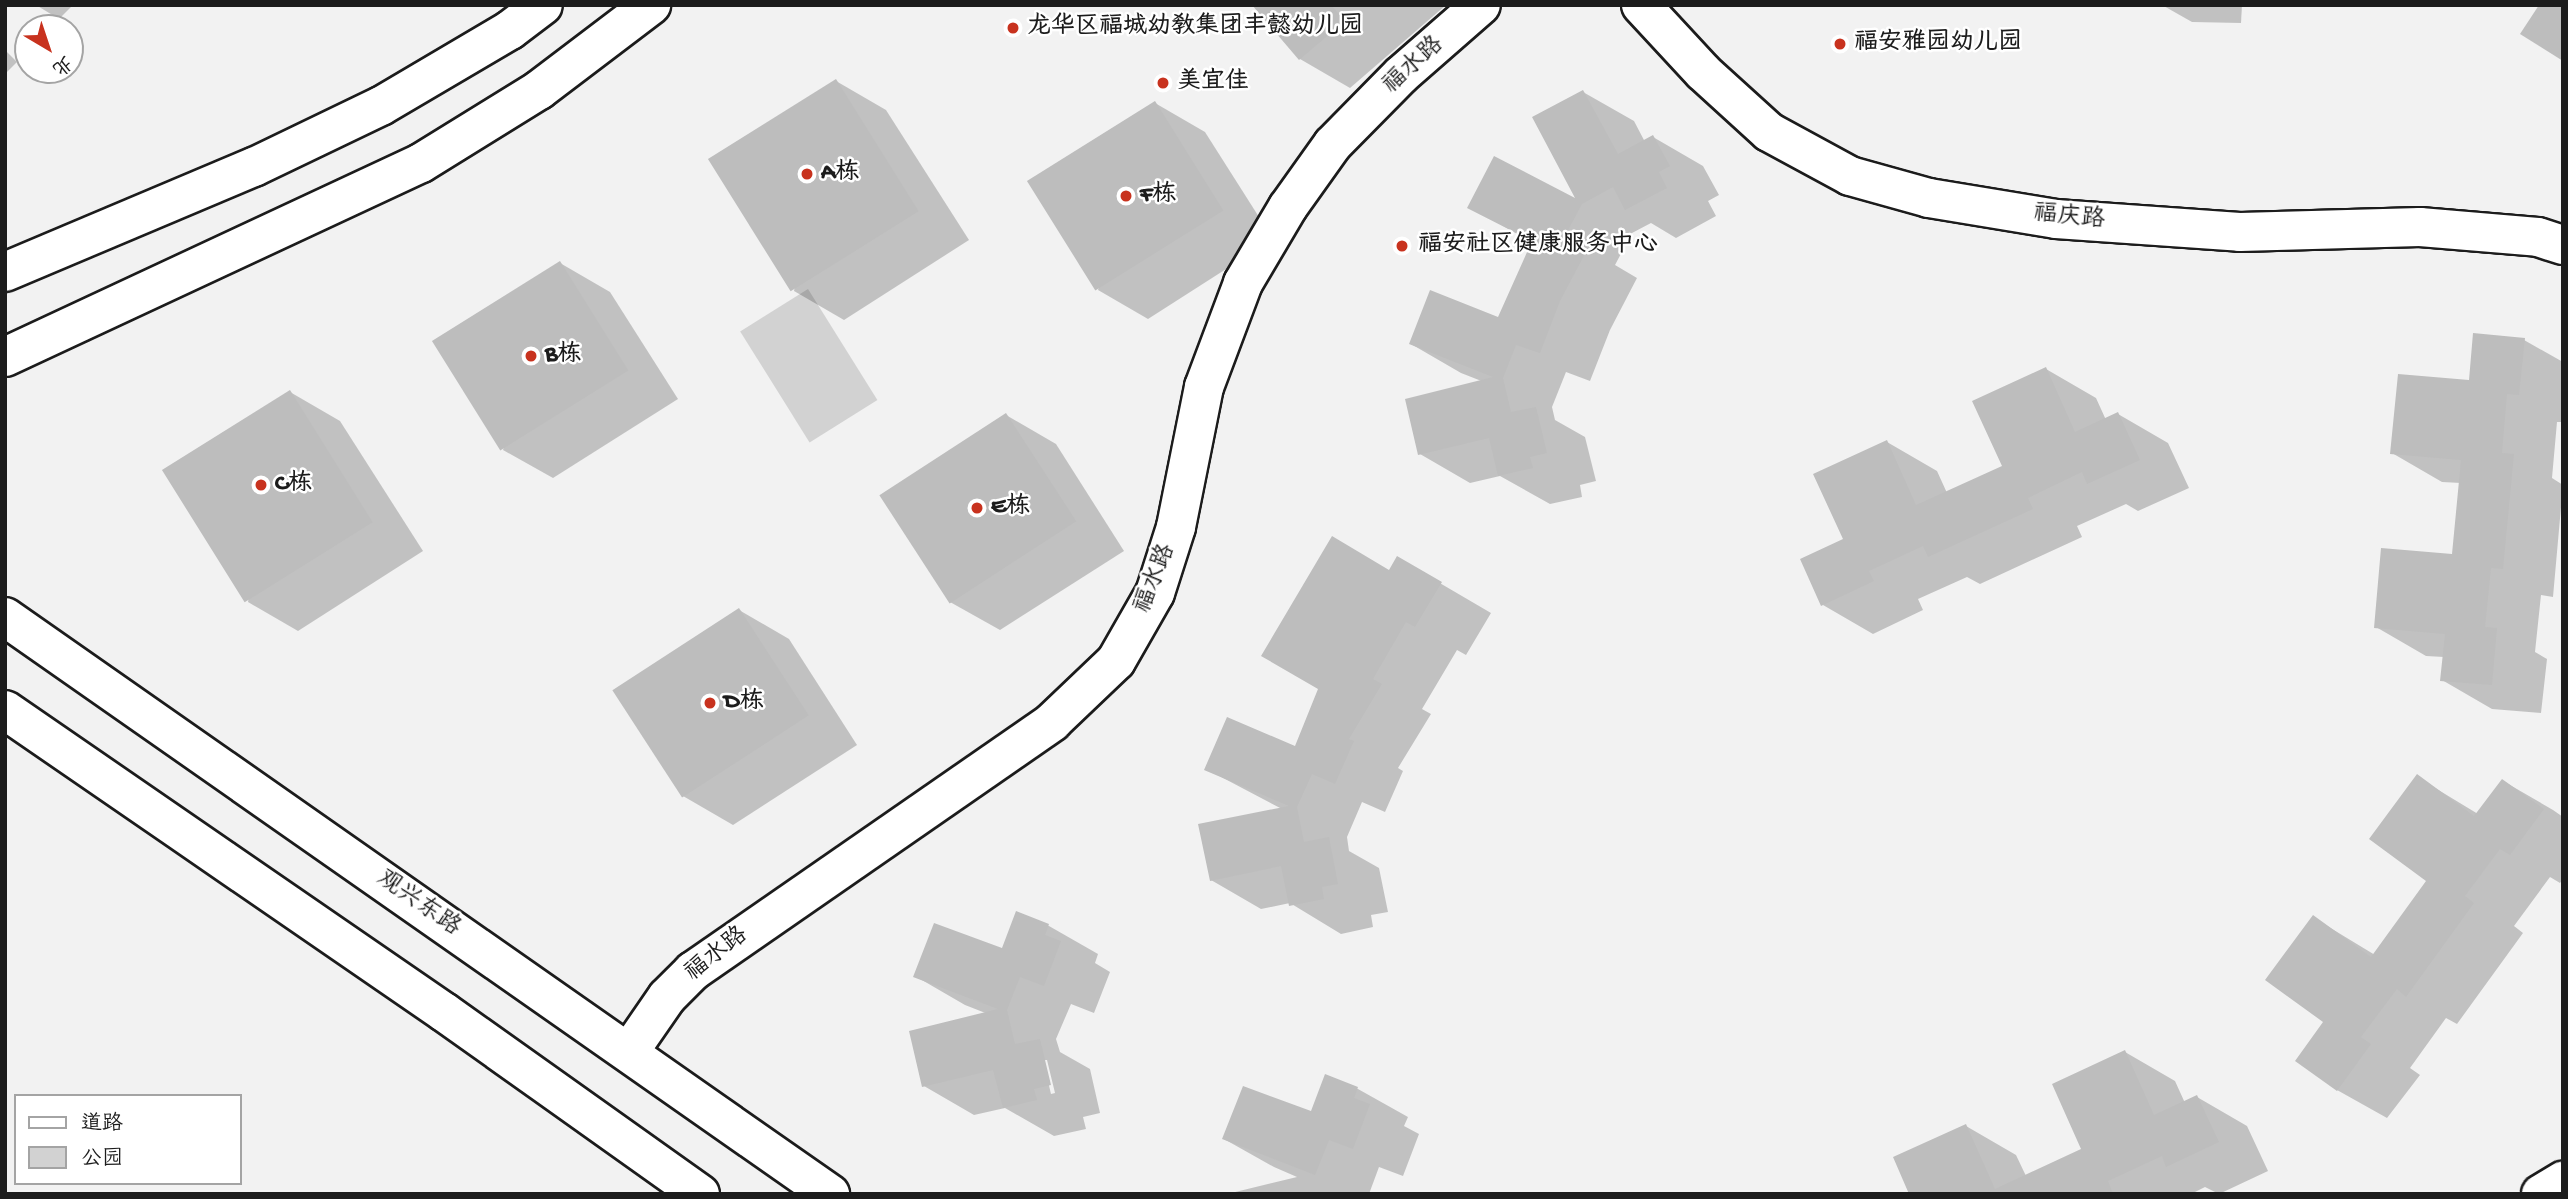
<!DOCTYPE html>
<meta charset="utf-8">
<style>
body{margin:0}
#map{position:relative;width:2568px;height:1199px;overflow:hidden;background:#f2f2f2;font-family:"Gochi Hand","LXGW WenKai TC",sans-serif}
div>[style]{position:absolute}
.green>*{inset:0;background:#d2d2d2;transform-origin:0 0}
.shadow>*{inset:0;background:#0003}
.building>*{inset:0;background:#bdbdbd;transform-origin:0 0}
.roads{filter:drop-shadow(2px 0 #1c1c1c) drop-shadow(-2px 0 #1c1c1c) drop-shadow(0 2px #1c1c1c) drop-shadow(0 -2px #1c1c1c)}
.minor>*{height:38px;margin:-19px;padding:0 19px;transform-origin:19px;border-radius:19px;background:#fff}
.major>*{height:38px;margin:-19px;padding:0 19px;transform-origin:19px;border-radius:19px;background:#fff}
.dots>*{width:19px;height:19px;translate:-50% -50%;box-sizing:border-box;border:4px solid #fff;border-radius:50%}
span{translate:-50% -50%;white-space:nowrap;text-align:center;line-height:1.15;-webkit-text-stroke:5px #fff;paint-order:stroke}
.poi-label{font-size:24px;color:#1c1c1c;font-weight:700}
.left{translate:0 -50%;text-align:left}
.street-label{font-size:24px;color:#1c1c1c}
.frame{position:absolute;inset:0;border:7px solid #1c1c1c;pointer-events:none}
.legend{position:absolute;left:14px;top:1094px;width:228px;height:91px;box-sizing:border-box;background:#fff;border:2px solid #a4a4a4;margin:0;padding:9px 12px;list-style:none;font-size:21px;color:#1c1c1c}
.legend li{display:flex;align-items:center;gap:14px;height:35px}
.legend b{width:35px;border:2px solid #a4a4a4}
.north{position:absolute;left:14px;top:14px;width:70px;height:70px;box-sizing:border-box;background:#fff;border:2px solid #a4a4a4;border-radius:50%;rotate:141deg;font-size:19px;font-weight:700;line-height:28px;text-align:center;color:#1c1c1c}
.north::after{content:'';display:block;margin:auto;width:24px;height:32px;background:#c8321e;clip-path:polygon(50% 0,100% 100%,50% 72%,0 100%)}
</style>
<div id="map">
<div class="green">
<div style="left:808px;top:289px;width:131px;height:80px;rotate:58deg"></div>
</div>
<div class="shadow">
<div style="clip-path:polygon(36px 5px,73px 5px,59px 19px)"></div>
<div style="clip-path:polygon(1254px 5px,1446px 5px,1350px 88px,1300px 59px)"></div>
<div style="clip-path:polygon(2162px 5px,2242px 5px,2241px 23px,2192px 22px)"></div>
<div style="clip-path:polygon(5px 50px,17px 62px,5px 74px)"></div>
<div style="clip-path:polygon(836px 81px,886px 110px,969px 240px,844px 320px,794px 291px)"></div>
<div style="clip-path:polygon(1583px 92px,1634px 121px,1645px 142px,1653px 137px,1703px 166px,1719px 195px,1708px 201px,1716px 216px,1676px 238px,1651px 223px,1632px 233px,1615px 265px,1637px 278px,1610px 330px,1590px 381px,1566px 372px,1552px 407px,1555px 420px,1585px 437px,1596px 481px,1580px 485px,1582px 497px,1550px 504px,1500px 476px,1470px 483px,1420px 454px,1484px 382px,1461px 373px,1411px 344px,1498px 319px,1533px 243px,1470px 207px,1579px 202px)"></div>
<div style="clip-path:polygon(1155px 103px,1205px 132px,1273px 239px,1148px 319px,1098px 290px)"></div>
<div style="clip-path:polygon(560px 263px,610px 292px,678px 399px,553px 478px,503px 450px)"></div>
<div style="clip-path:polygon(2524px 340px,2563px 362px,2563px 422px,2557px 422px,2552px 478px,2563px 485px,2553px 597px,2541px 595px,2535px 652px,2547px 659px,2541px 713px,2492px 709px,2442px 680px,2444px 657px,2426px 656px,2376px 627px,2454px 556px,2461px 483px,2442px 482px,2392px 453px,2470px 382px)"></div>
<div style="clip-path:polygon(2046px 369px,2096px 398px,2106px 420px,2118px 414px,2168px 443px,2189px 488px,2138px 511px,2126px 504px,2077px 526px,2082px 537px,1980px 584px,1967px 577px,1918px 599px,1923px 610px,1873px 634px,1823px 605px,1845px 540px,1887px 442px,1937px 471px,1947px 493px,2004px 467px)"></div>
<div style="clip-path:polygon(290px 392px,340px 421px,423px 551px,298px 631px,248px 602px)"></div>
<div style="clip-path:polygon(1006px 415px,1056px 444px,1124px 551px,1000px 630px,950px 602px)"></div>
<div style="clip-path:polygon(1397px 558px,1491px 613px,1466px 655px,1457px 650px,1422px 709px,1431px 714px,1398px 768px,1403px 771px,1385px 812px,1362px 802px,1347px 837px,1349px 851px,1379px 868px,1388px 912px,1371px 915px,1373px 927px,1341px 934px,1290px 903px,1261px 909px,1211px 880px,1282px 809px,1206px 769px,1295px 748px)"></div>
<div style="clip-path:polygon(739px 610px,789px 639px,857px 745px,733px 825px,683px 796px)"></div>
<div style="clip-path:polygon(2417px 777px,2478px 814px,2503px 781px,2553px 810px,2563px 817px,2563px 879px,2560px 883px,2550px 877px,2514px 926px,2523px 933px,2457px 1024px,2446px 1018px,2410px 1068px,2420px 1075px,2387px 1118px,2337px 1090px,2325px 1022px,2314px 918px,2375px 955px,2429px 881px)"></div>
<div style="clip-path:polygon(evenodd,1017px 913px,1049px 926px,1098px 954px,1095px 963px,1110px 972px,1094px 1013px,1071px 1004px,1056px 1039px,1060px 1052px,1090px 1069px,1100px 1113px,1083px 1117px,1086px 1129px,1054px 1136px,1005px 1108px,974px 1115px,924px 1086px,988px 1014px,965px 1005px,915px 976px,1003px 951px,1017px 913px,1043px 1060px,1047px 1060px,1055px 1093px,1051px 1094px,1043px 1060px)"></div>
<div style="clip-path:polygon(2125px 1052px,2175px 1081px,2185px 1103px,2197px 1097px,2247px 1126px,2268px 1171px,2219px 1194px,2205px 1187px,2191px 1194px,1911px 1194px,1966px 1126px,2016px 1155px,2026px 1176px,2083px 1150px)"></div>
<div style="clip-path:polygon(1326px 1077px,1358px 1089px,1408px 1117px,1404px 1126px,1419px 1134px,1403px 1176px,1379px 1167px,1369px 1194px,1227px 1194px,1297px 1177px,1274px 1167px,1224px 1139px,1312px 1114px)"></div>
</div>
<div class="building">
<div style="clip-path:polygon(1252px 5px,1331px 5px,1345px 21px,1299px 60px)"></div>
<div style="clip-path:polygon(2539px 5px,2563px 5px,2563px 61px,2520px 34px)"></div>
<div style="left:836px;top:79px;width:156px;height:151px;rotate:58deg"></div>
<div style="clip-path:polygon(1583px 90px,1618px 154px,1653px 135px,1670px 166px,1659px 172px,1667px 188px,1625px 210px,1613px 187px,1582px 204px,1565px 236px,1588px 248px,1560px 301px,1540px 353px,1516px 345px,1503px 378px,1511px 412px,1536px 407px,1547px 453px,1530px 457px,1533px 468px,1498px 476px,1489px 438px,1418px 455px,1405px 399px,1493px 377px,1409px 344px,1430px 290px,1498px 317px,1532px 241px,1467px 208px,1494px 156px,1575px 198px,1532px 117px)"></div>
<div style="left:1155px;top:101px;width:129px;height:151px;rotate:58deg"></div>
<div style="left:560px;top:261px;width:129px;height:151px;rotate:58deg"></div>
<div style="clip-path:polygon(2473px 333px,2525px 338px,2519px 395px,2507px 394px,2502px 453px,2514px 454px,2503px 569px,2491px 568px,2485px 627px,2497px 628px,2492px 685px,2440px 681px,2445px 634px,2374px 628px,2381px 548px,2452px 554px,2461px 460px,2390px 454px,2398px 374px,2469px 380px)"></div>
<div style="clip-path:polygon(2046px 367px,2075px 432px,2118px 412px,2140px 460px,2087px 484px,2082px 472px,2028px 498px,2033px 509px,1928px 557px,1923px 546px,1869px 571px,1874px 581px,1821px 606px,1800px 559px,1843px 539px,1813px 474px,1887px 440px,1916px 505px,2002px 466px,1972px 401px)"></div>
<div style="left:290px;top:390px;width:156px;height:151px;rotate:58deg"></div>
<div style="left:1006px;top:413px;width:129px;height:151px;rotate:57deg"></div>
<div style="clip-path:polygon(1332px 536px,1389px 570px,1397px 556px,1442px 582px,1415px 627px,1406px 622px,1373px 679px,1382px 684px,1349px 739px,1354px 741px,1335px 784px,1312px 774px,1297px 807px,1304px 842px,1329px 837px,1338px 884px,1322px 887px,1324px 899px,1289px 906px,1281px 866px,1210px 881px,1198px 824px,1289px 806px,1204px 770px,1227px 717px,1295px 746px,1318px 689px,1261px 656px)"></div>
<div style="left:739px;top:608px;width:128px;height:151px;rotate:57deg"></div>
<div style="clip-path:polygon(2417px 774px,2474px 816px,2502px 779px,2544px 809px,2510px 855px,2500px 849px,2465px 896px,2474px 903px,2406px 997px,2397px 989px,2361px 1037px,2371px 1044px,2337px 1091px,2295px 1061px,2323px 1022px,2265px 980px,2313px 915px,2371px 957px,2426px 881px,2369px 839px)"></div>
<div style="clip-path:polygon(1016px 911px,1049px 924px,1045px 935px,1061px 941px,1044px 986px,1020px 977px,1007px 1010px,1015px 1044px,1040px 1039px,1051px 1085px,1034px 1089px,1037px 1100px,1003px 1108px,993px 1070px,922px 1087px,909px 1031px,998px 1009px,913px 977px,934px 923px,1002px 948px)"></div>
<div style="clip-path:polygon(2125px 1050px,2154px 1115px,2197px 1095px,2219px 1142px,2166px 1167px,2162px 1156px,2108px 1181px,2113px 1194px,1909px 1194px,1893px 1157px,1966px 1124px,1995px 1189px,2081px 1149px,2052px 1084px)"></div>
<div style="clip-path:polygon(1325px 1074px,1358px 1087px,1354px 1098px,1370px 1104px,1353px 1149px,1329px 1140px,1315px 1175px,1222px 1139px,1243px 1086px,1311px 1111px)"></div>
</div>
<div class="roads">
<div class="minor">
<div style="left:1641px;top:5px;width:91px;rotate:47.2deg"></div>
<div style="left:1703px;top:72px;width:89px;rotate:42.3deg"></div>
<div style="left:1769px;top:132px;width:92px;rotate:28.5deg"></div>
<div style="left:1850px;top:176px;width:82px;rotate:15.6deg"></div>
<div style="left:1929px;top:198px;width:129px;rotate:9.4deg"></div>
<div style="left:2056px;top:219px;width:184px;rotate:4deg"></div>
<div style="left:2240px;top:232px;width:180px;rotate:-1.6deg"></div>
<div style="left:2420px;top:227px;width:118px;rotate:4.8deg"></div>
<div style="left:2538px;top:237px;width:26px;rotate:18deg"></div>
<div style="left:5px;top:272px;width:270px;rotate:-22.9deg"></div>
<div style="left:254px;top:167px;width:141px;rotate:-25.7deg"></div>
<div style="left:381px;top:106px;width:150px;rotate:-30.5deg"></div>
<div style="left:510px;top:30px;width:41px;rotate:-37.1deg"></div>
<div style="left:5px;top:357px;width:459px;rotate:-25deg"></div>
<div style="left:421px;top:163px;width:139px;rotate:-31.7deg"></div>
<div style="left:539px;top:90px;width:141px;rotate:-37.2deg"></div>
<div style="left:629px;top:1052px;width:67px;rotate:-55.4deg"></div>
<div style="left:667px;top:997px;width:37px;rotate:-45deg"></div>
<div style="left:693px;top:971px;width:437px;rotate:-34.7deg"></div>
<div style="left:1052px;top:722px;width:88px;rotate:-43.6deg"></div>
<div style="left:1116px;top:661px;width:78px;rotate:-60.2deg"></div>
<div style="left:1155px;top:593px;width:69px;rotate:-72.3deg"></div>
<div style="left:1176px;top:527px;width:143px;rotate:-78.7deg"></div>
<div style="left:1204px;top:387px;width:111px;rotate:-69.4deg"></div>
<div style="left:1243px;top:283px;width:88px;rotate:-59.4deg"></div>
<div style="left:1288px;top:207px;width:77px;rotate:-54.5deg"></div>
<div style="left:1333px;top:144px;width:97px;rotate:-45.4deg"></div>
<div style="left:1401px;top:75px;width:106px;rotate:-41.2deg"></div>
</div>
<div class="major">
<div style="left:5px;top:617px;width:1007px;rotate:34.97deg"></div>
<div style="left:5px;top:710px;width:533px;rotate:34.53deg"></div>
<div style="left:444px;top:1012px;width:314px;rotate:35.4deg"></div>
<div style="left:2541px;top:1194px;width:26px;rotate:-31deg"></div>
</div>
</div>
<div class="dots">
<div style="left:1013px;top:28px;background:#c8321e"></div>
<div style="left:1840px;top:44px;background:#c8321e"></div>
<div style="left:1163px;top:83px;background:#c8321e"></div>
<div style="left:807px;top:174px;background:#c8321e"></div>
<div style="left:1126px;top:196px;background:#c8321e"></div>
<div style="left:1402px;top:246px;background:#c8321e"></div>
<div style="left:531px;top:356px;background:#c8321e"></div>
<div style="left:261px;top:485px;background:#c8321e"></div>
<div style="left:977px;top:508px;background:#c8321e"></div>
<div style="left:710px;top:703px;background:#c8321e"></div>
</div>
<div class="poi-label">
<span class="left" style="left:1027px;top:28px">龙华区福城幼教集团丰懿幼儿园</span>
<span class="left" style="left:1854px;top:44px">福安雅园幼儿园</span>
<span class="left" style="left:1177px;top:83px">美宜佳</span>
<span class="left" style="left:821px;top:174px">A栋</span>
<span class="left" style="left:1140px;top:196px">F栋</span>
<span class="left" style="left:1418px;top:246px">福安社区健康服务中心</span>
<span class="left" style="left:545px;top:356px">B栋</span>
<span class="left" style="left:275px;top:485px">C栋</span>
<span class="left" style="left:991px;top:508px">E栋</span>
<span class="left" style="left:724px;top:703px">D栋</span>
</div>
<div class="street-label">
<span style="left:1414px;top:66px;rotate:-42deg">福水路</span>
<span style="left:2069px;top:218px;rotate:6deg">福庆路</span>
<span style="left:1156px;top:579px;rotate:-68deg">福水路</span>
<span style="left:418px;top:904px;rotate:35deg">观兴东路</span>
<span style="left:717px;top:955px;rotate:-38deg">福水路</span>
</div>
<div class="frame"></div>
<ul class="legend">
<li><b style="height:9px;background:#fff"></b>道路</li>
<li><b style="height:19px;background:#d2d2d2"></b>公园</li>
</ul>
<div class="north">北</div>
</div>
